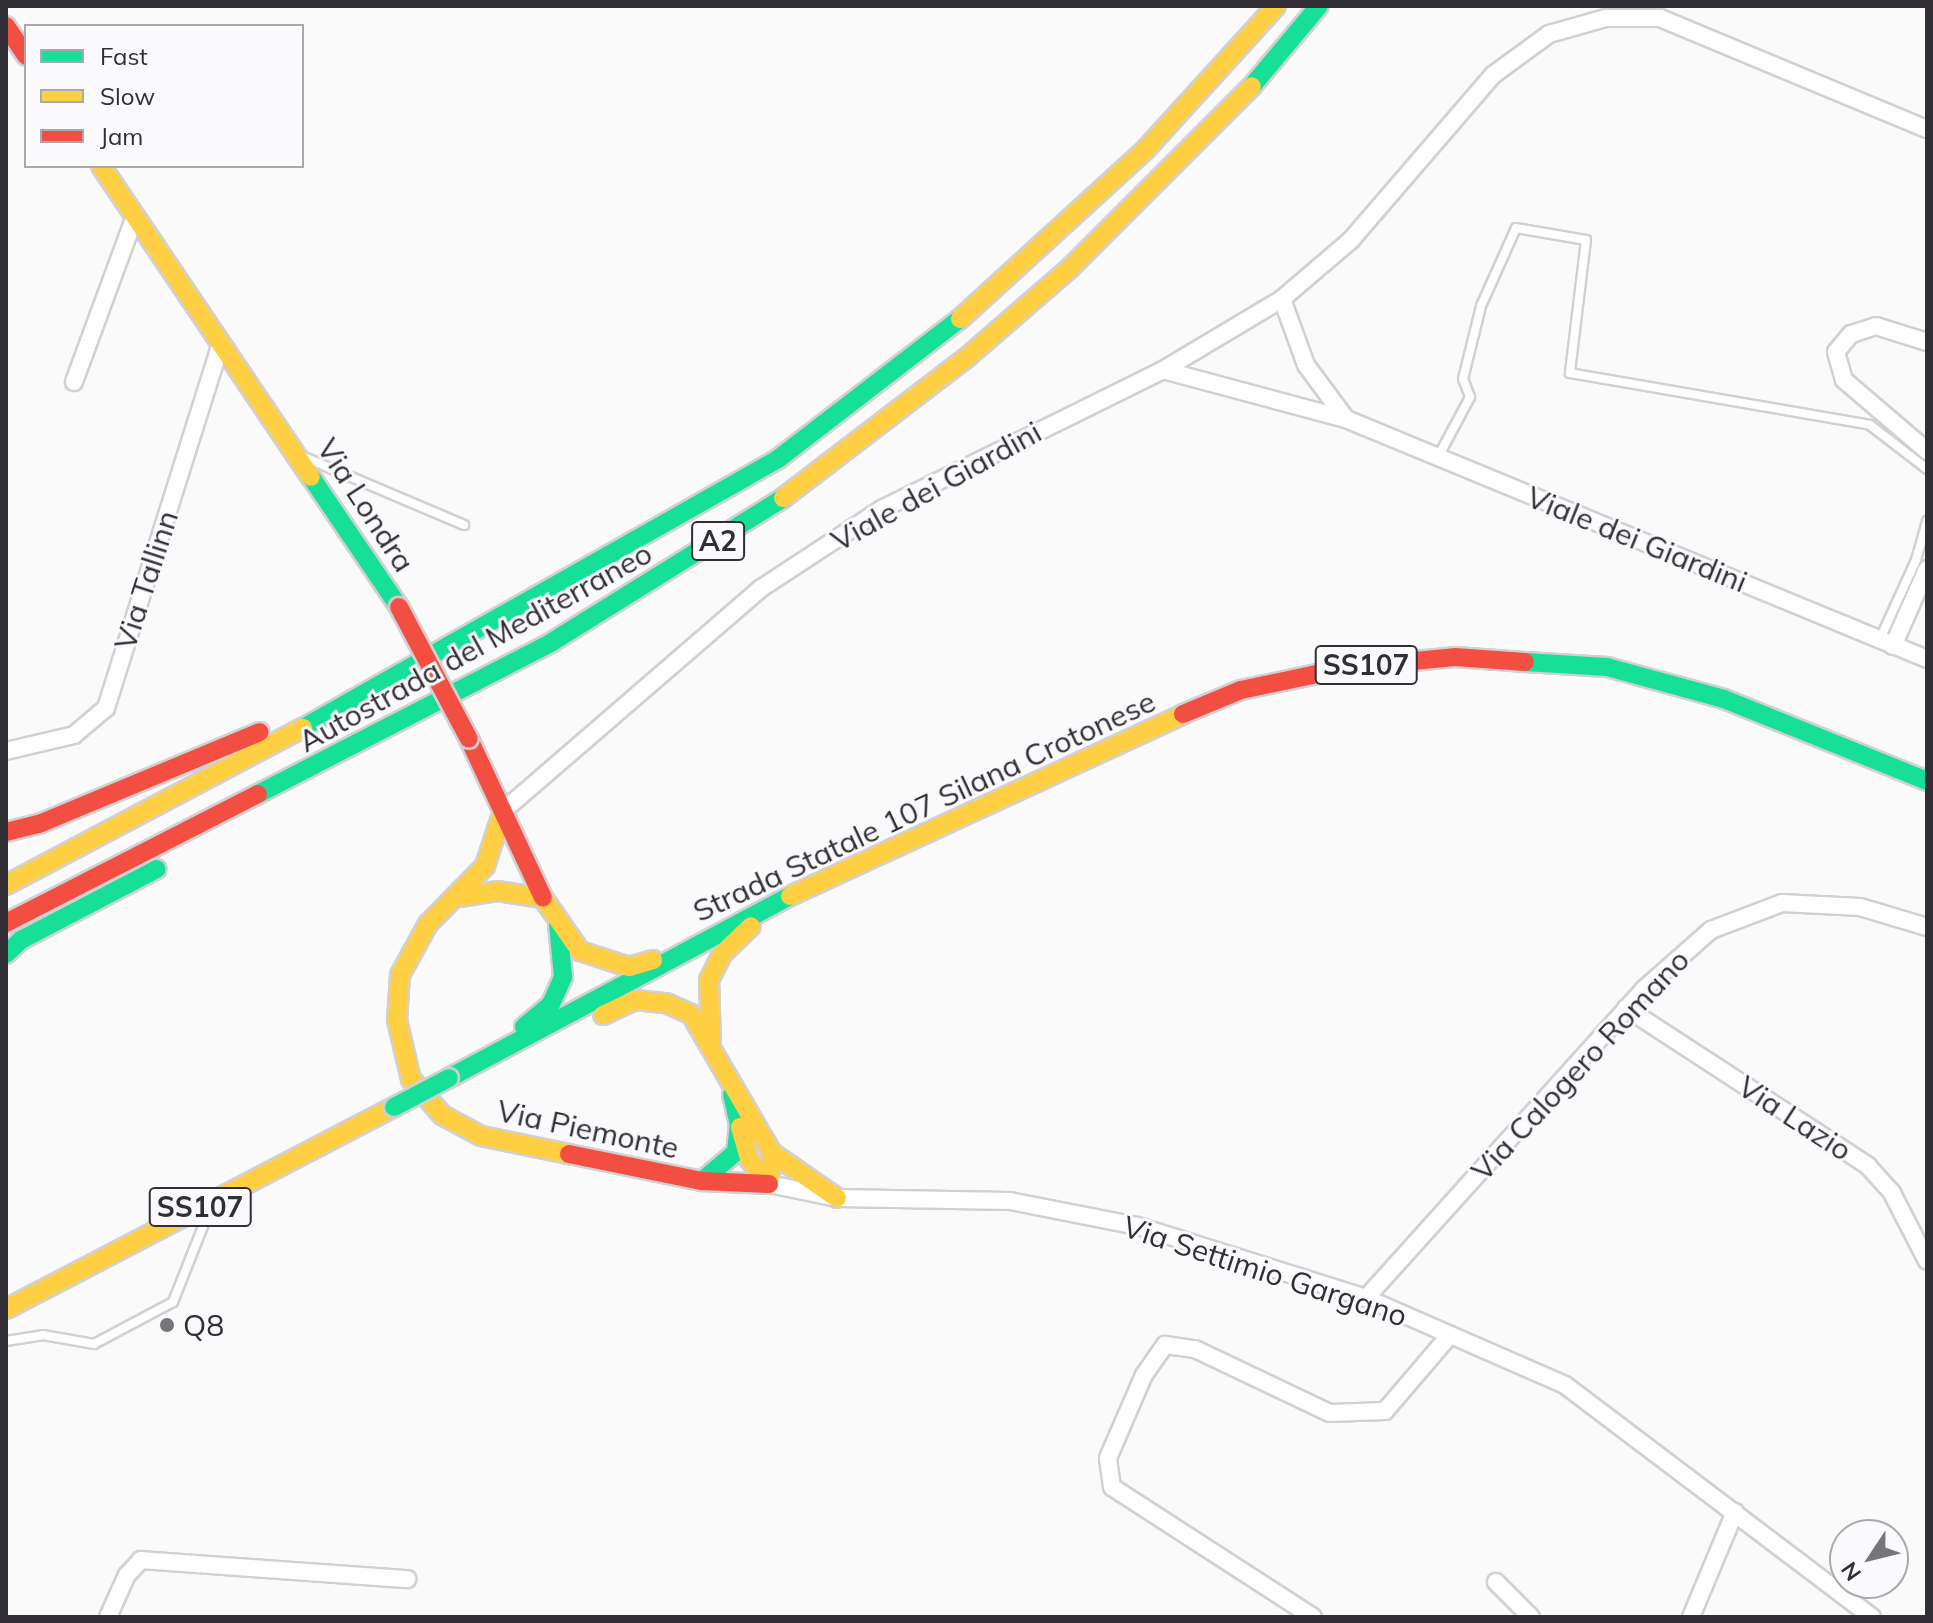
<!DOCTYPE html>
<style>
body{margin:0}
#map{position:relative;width:1933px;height:1623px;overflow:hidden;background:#fafafb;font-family:Mulish,sans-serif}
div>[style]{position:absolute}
.roads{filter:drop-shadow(2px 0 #d1d0d3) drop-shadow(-2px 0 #d1d0d3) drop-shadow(0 2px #d1d0d3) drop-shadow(0 -2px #d1d0d3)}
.lane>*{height:8px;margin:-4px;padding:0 4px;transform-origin:4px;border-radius:4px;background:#fefefe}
.street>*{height:16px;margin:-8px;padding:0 8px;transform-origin:8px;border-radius:8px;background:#fefefe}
.fast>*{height:18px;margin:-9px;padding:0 9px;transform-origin:9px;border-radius:9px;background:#16e098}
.slow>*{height:18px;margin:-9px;padding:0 9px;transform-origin:9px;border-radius:9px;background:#ffcf43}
.jam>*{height:18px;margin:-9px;padding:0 9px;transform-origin:9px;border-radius:9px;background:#f24e42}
.bridges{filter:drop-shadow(2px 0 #d1d0d3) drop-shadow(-2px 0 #d1d0d3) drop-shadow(0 2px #d1d0d3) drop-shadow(0 -2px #d1d0d3)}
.fast-bridge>*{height:18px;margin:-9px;padding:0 9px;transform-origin:9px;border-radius:9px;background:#16e098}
.jam-bridge>*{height:18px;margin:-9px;padding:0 9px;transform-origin:9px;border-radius:9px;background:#f24e42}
.dots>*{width:22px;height:22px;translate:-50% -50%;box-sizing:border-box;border:4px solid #faf9fc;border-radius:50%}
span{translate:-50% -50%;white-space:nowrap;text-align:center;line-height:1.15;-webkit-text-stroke:6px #faf9fc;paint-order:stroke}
.shield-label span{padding:2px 6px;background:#faf9fc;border:2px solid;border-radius:6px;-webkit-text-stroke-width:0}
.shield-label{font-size:28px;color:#322e35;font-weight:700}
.street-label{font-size:30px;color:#322e35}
.poi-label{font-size:30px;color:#322e35}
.left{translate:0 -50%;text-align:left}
.frame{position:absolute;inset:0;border:8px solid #322e35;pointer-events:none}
.legend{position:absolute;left:24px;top:24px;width:280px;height:144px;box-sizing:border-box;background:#faf9fc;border:2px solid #aaa8ac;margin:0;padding:10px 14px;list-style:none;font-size:24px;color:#322e35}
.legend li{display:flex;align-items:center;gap:16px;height:40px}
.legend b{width:40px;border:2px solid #aaa8ac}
.north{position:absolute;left:1829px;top:1519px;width:80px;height:80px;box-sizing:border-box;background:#faf9fc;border:2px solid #aaa8ac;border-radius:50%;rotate:235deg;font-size:22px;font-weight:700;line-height:32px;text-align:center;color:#322e35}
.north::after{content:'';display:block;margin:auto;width:28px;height:36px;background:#78757a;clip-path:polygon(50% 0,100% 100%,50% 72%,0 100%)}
</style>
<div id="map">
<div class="roads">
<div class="lane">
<div style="left:304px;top:457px;width:174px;rotate:23deg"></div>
<div style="left:1438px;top:457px;width:68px;rotate:-61.9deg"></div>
<div style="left:1470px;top:397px;width:19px;rotate:-111deg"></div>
<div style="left:1463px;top:379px;width:75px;rotate:-76.1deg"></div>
<div style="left:1481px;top:306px;width:85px;rotate:-65.8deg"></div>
<div style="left:1516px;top:228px;width:71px;rotate:9.7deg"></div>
<div style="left:1586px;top:240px;width:134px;rotate:96.9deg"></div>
<div style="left:1570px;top:373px;width:304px;rotate:9.8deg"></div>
<div style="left:1870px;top:425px;width:72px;rotate:37.7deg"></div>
<div style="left:1880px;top:639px;width:87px;rotate:-65.5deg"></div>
<div style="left:1916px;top:560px;width:41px;rotate:-74.2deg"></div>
<div style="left:6px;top:1341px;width:37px;rotate:-9deg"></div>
<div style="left:43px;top:1335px;width:52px;rotate:10deg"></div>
<div style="left:94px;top:1344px;width:89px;rotate:-28deg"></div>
<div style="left:173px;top:1302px;width:92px;rotate:-68.4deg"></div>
</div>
<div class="street">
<div style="left:1282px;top:299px;width:70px;rotate:70deg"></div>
<div style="left:1306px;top:365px;width:67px;rotate:53.5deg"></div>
<div style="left:1927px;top:342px;width:53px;rotate:-162.6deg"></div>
<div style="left:1876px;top:326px;width:26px;rotate:162deg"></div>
<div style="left:1851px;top:334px;width:23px;rotate:130deg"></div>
<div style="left:1836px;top:352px;width:29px;rotate:74deg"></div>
<div style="left:1844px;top:380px;width:109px;rotate:40.5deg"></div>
<div style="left:1163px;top:370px;width:189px;rotate:15deg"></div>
<div style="left:1346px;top:419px;width:629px;rotate:22.44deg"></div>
<div style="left:74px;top:382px;width:177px;rotate:-69.8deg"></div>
<div style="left:1893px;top:646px;width:84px;rotate:-66.2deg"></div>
<div style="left:6px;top:751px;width:70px;rotate:-13.2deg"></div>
<div style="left:74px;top:735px;width:42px;rotate:-40.2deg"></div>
<div style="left:106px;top:708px;width:382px;rotate:-72.5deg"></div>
<div style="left:503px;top:811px;width:340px;rotate:-40.8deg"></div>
<div style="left:760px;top:589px;width:146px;rotate:-33.3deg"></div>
<div style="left:882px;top:509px;width:313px;rotate:-26.3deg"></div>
<div style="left:1163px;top:370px;width:139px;rotate:-30.8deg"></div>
<div style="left:1282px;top:299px;width:91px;rotate:-40.5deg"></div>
<div style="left:1351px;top:240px;width:218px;rotate:-49.3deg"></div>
<div style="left:1493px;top:75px;width:69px;rotate:-36.2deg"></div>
<div style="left:1549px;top:34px;width:59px;rotate:-15.7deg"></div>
<div style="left:1606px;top:18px;width:54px"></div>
<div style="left:1660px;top:18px;width:289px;rotate:22.6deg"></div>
<div style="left:1626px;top:1008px;width:289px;rotate:33.1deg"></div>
<div style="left:1868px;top:1166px;width:36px;rotate:48deg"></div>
<div style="left:1892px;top:1193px;width:76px;rotate:62.8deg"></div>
<div style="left:769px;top:1184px;width:69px;rotate:11.6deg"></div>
<div style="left:837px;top:1198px;width:173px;rotate:1deg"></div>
<div style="left:1010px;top:1201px;width:130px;rotate:11.1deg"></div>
<div style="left:1138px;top:1226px;width:239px;rotate:17.5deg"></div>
<div style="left:1366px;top:1298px;width:217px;rotate:23.6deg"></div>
<div style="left:1565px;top:1385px;width:385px;rotate:37.1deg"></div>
<div style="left:1366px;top:1298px;width:414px;rotate:-48deg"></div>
<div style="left:1643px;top:990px;width:91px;rotate:-41.4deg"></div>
<div style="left:1711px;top:930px;width:76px;rotate:-20.8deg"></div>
<div style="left:1782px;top:903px;width:78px;rotate:2.9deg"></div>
<div style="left:1860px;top:907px;width:70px;rotate:16.6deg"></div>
<div style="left:1496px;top:1582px;width:49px;rotate:45deg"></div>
<div style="left:108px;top:1617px;width:46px;rotate:-65.7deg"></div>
<div style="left:127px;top:1575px;width:21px;rotate:-47deg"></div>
<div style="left:141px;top:1560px;width:267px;rotate:4.1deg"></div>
<div style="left:1313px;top:1617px;width:239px;rotate:-147.1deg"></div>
<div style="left:1112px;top:1487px;width:29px;rotate:-98deg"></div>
<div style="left:1108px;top:1458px;width:90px;rotate:-66.6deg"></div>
<div style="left:1144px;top:1375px;width:37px;rotate:-55deg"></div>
<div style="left:1165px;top:1345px;width:30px;rotate:8deg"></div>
<div style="left:1195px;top:1349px;width:149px;rotate:25.4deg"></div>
<div style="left:1330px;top:1413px;width:55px;rotate:-2.1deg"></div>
<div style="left:1385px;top:1411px;width:100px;rotate:-49.5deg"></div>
<div style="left:1691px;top:1617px;width:114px;rotate:-67.3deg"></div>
</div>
<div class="fast">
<div style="left:1252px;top:86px;width:104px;rotate:-50.1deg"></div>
<div style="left:311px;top:477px;width:157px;rotate:55.9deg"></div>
<div style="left:1525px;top:662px;width:82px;rotate:3.5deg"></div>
<div style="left:1607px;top:667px;width:121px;rotate:15.3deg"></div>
<div style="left:1724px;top:699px;width:219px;rotate:22deg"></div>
<div style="left:303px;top:728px;width:546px;rotate:-29.52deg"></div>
<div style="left:778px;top:459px;width:230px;rotate:-37.6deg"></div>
<div style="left:258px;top:794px;width:331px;rotate:-27.3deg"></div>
<div style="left:552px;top:642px;width:272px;rotate:-31.9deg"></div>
<div style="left:6px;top:954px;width:21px;rotate:-43deg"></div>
<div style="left:21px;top:940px;width:153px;rotate:-27.6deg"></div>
<div style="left:524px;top:1027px;width:35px;rotate:-40deg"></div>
<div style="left:551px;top:1004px;width:30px;rotate:-66deg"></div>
<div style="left:563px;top:977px;width:53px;rotate:-95.4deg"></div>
<div style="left:449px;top:1078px;width:387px;rotate:-28.1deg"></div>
<div style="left:702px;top:1181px;width:45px;rotate:-40.5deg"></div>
<div style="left:736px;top:1152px;width:27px;rotate:-84deg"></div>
<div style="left:739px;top:1125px;width:31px;rotate:-103deg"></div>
</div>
<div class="slow">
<div style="left:101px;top:166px;width:375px;rotate:56deg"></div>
<div style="left:960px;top:319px;width:252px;rotate:-42.4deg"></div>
<div style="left:1146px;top:149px;width:193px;rotate:-47.7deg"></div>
<div style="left:783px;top:498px;width:229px;rotate:-37.4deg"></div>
<div style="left:965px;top:359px;width:139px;rotate:-40.9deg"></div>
<div style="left:1070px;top:268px;width:257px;rotate:-45deg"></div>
<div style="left:503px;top:811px;width:58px;rotate:108.1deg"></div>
<div style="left:485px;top:866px;width:81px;rotate:134.5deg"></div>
<div style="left:428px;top:924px;width:58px;rotate:118.8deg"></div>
<div style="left:400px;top:975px;width:45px;rotate:93.8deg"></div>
<div style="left:397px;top:1020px;width:61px;rotate:76.7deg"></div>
<div style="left:411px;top:1079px;width:48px;rotate:49.3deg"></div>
<div style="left:442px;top:1115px;width:44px;rotate:28.3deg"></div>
<div style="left:481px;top:1136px;width:90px;rotate:11.6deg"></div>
<div style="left:6px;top:885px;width:336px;rotate:-27.9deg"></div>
<div style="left:790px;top:896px;width:433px;rotate:-24.8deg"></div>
<div style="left:460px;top:897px;width:37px;rotate:-9deg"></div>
<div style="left:497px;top:891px;width:47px;rotate:8.7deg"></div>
<div style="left:543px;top:898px;width:65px;rotate:55.1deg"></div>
<div style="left:580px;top:951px;width:52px;rotate:18.1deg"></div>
<div style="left:629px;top:967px;width:25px;rotate:-16deg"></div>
<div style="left:603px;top:1015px;width:35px;rotate:-25deg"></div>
<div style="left:635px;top:1000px;width:31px;rotate:6deg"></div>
<div style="left:666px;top:1003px;width:27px;rotate:24deg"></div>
<div style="left:691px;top:1014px;width:161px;rotate:59.8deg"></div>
<div style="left:772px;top:1153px;width:79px;rotate:34.7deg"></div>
<div style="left:711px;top:1043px;width:63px;rotate:-91.8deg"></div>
<div style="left:709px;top:980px;width:29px;rotate:-63deg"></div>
<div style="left:722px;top:954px;width:40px;rotate:-44deg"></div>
<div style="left:740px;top:1127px;width:33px;rotate:74deg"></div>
<div style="left:749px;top:1159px;width:32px;rotate:51deg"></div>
<div style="left:769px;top:1184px;width:31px;rotate:-84deg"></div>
<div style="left:6px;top:1309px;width:437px;rotate:-27.5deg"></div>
</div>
<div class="jam">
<div style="left:6px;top:26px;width:36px;rotate:56deg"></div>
<div style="left:1183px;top:714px;width:63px;rotate:-22.5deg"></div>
<div style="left:1241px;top:690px;width:111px;rotate:-11.9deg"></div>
<div style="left:1350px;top:667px;width:105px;rotate:-5.4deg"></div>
<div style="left:1455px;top:657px;width:70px;rotate:4.1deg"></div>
<div style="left:469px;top:739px;width:175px;rotate:65deg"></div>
<div style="left:6px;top:832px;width:34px;rotate:-14deg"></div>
<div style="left:39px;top:824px;width:239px;rotate:-22.6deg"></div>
<div style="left:6px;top:923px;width:283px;rotate:-27.1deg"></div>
<div style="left:569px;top:1154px;width:136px;rotate:11.5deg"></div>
<div style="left:702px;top:1181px;width:67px;rotate:2.6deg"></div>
</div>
</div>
<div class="bridges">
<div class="fast-bridge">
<div style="left:394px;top:1107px;width:62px;rotate:-27.8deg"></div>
</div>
<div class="jam-bridge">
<div style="left:399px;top:607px;width:149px;rotate:62.1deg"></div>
</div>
</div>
<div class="dots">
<div style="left:167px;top:1325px;background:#78757a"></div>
</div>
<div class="shield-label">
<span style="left:718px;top:541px">A2</span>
<span style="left:1366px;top:665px">SS107</span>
<span style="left:200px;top:1207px">SS107</span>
</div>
<div class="street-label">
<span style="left:936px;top:486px;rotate:-29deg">Viale dei Giardini</span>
<span style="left:366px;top:505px;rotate:57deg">Via Londra</span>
<span style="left:1637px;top:539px;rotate:22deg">Viale dei Giardini</span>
<span style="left:146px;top:580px;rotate:-72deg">Via Tallinn</span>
<span style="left:475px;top:647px;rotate:-29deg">Autostrada del Mediterraneo</span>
<span style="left:924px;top:806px;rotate:-25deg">Strada Statale 107 Silana Crotonese</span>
<span style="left:1580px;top:1065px;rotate:-47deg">Via Calogero Romano</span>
<span style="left:1795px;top:1118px;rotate:33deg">Via Lazio</span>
<span style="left:588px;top:1129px;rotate:12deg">Via Piemonte</span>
<span style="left:1265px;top:1271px;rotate:18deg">Via Settimio Gargano</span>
</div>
<div class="poi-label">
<span class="left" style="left:183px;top:1325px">Q8</span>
</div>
<div class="frame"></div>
<ul class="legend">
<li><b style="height:10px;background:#16e098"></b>Fast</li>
<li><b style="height:10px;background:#ffcf43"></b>Slow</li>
<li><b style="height:10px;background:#f24e42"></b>Jam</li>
</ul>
<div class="north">N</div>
</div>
